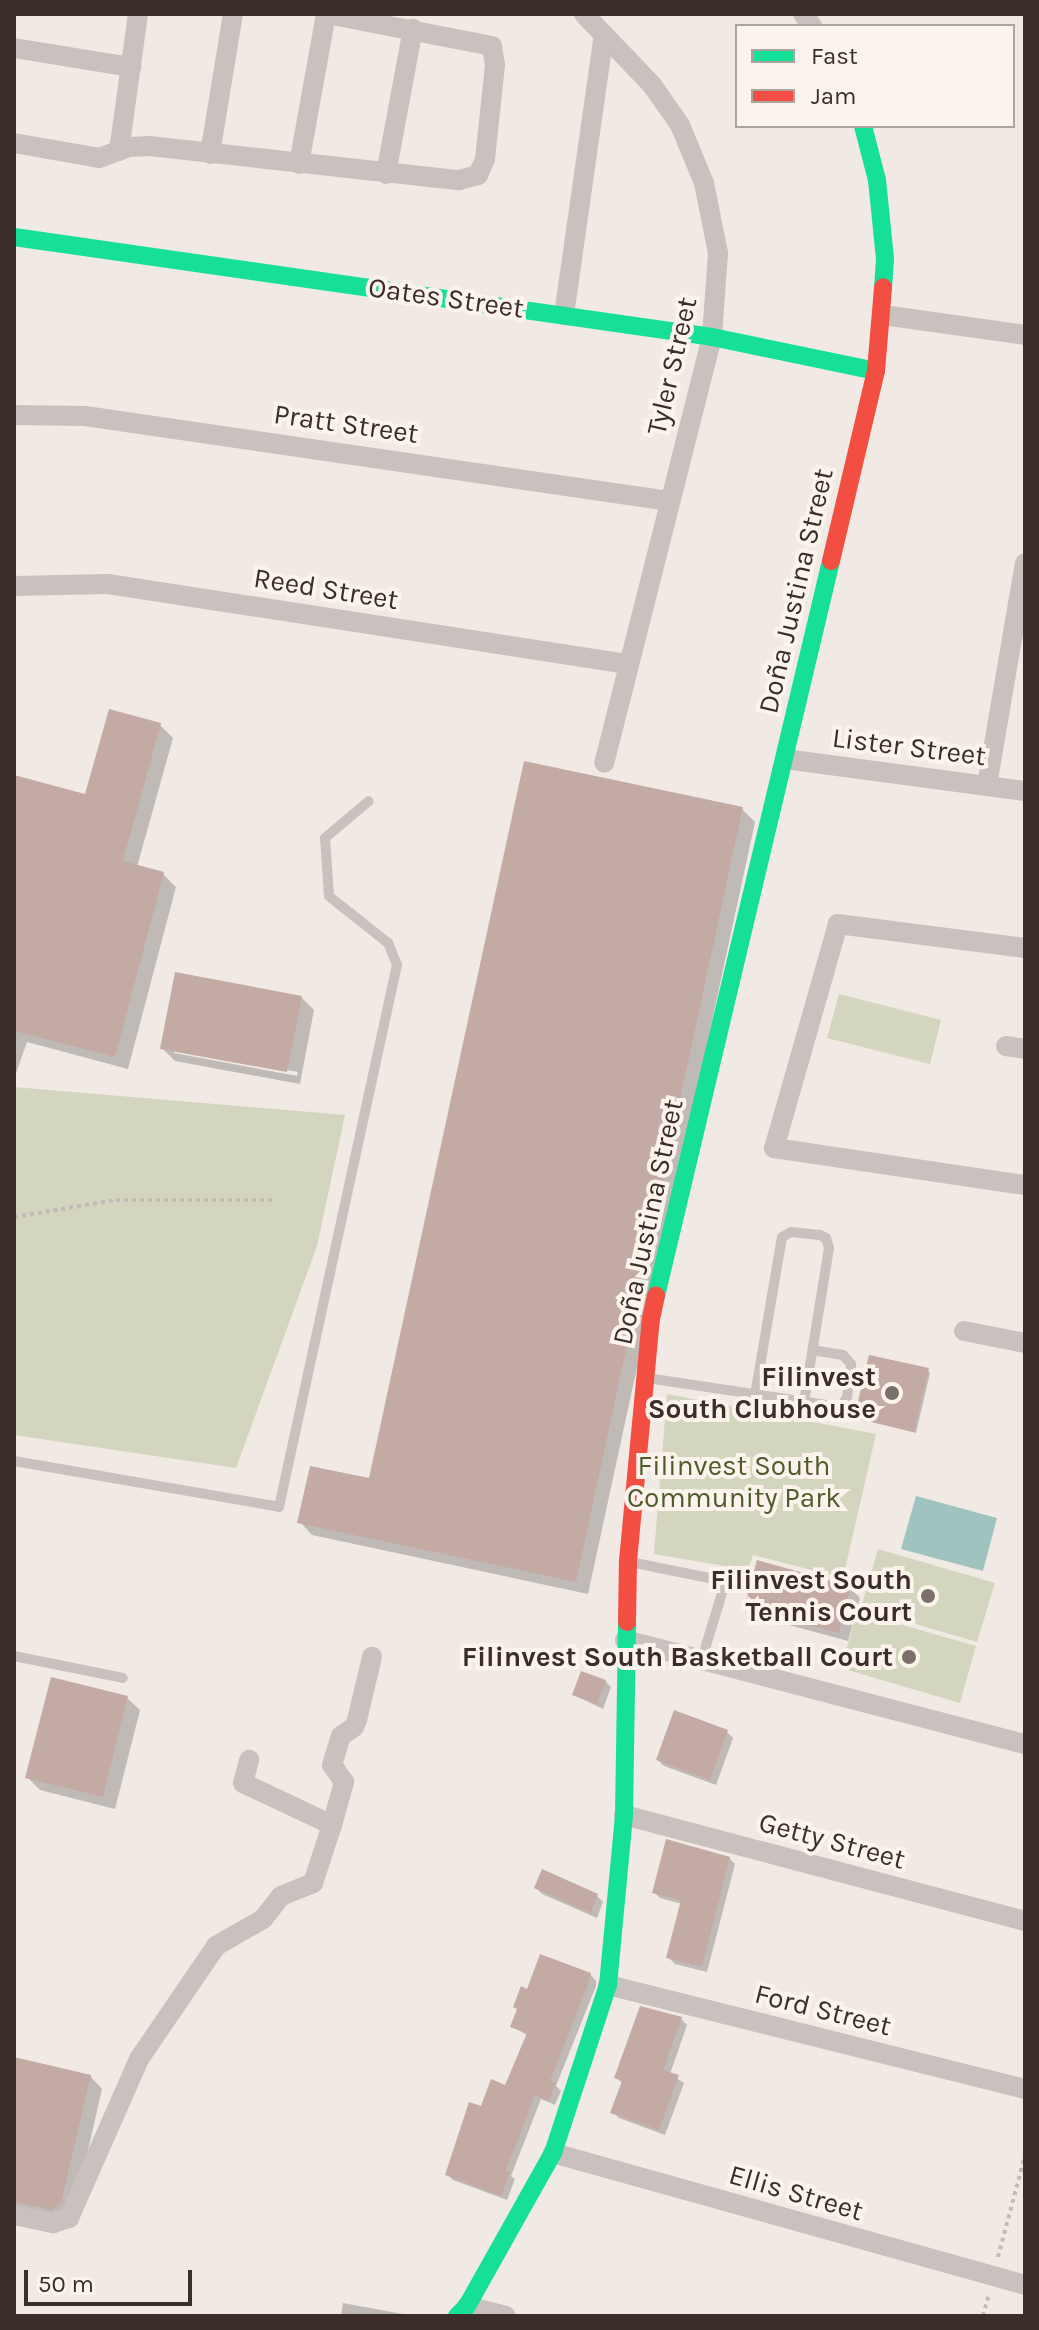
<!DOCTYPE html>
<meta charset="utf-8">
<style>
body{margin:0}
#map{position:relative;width:1039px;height:2330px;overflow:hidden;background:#f0e9e4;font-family:Karla,sans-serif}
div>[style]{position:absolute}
.green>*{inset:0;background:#d3d5be}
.water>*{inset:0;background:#9fc4c0}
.shadow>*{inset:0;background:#0003}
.building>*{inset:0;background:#c4aaa5}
.path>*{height:4px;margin-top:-2px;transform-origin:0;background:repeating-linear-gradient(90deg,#c2bab5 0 4px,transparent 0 8px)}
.lane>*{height:10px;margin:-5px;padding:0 5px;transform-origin:5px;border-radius:5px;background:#c9c1bd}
.street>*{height:20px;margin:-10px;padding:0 10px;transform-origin:10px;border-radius:10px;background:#c9c1bd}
.fast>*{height:18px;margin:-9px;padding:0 9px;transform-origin:9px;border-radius:9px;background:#16e098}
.jam>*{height:18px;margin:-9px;padding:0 9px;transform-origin:9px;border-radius:9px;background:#f24e42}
.dots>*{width:22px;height:22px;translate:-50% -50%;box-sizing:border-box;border:4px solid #fbf3ec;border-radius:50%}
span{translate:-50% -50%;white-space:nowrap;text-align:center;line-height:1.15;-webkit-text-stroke:8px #fbf3ec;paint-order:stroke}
.street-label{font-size:28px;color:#3b2d2a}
.poi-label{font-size:28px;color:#3b2d2a;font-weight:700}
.right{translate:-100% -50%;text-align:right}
.park-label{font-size:28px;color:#4f5b2c}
.frame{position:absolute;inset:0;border:16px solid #3b2d2a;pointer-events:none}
.legend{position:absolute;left:735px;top:24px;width:280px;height:104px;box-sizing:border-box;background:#fbf3ec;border:2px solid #aea49e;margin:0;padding:10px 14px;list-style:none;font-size:24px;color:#3b2d2a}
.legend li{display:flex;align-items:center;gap:16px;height:40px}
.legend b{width:40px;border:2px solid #aea49e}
.scale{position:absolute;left:24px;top:2270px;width:168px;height:36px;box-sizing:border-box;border:4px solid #3b2d2a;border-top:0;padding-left:10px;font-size:24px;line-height:28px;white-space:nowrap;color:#3b2d2a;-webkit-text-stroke:6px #fbf3ec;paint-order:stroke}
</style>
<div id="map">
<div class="green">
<div style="clip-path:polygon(839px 994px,941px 1020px,930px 1064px,827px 1038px)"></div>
<div style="clip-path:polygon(14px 1087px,345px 1115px,317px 1246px,236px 1468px,14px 1435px)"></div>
<div style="clip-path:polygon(667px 1394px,876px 1434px,843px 1578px,753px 1555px,748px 1570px,654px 1554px)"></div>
<div style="clip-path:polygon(878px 1549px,995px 1583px,977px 1642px,861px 1608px)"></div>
<div style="clip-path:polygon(857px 1612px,976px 1646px,960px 1703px,841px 1668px)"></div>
</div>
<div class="water">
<div style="clip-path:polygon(916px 1496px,997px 1518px,983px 1571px,901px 1549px)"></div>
</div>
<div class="shadow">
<div style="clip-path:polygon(160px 725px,173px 738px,137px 867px,163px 874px,176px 887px,128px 1069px,27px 1042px,14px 1079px,14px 777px,87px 797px)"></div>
<div style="clip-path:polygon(742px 809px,755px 822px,588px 1594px,312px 1535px,300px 1522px,370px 1481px)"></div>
<div style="clip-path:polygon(evenodd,301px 997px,314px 1010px,300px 1084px,175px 1061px,162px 1048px,301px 997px,174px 1049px,298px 1072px,297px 1076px,174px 1053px,174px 1049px)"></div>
<div style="clip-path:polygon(928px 1370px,930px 1373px,916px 1433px,857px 1418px)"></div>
<div style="clip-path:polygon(850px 1588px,860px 1598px,848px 1641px,756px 1616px,746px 1606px)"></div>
<div style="clip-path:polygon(605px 1681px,611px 1687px,603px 1709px,574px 1695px)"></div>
<div style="clip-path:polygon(127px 1698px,140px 1710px,115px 1809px,40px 1790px,28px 1778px)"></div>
<div style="clip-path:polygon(727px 1732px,733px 1738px,716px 1785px,664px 1766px,658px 1760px)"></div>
<div style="clip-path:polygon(729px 1858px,735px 1864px,707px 1972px,675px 1964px,669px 1958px,682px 1904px,660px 1898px,654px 1892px)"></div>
<div style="clip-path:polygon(543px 1872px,597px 1896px,603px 1902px,597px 1918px,542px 1894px,536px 1888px)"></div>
<div style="clip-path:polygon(590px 1974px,596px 1981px,596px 1986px,556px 2086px,561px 2091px,555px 2105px,541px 2099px,511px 2176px,515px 2179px,507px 2200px,453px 2180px,447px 2174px,482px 2109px,506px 2087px,528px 2036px,512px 2026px,528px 1991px)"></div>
<div style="clip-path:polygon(641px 2009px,681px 2019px,687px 2025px,670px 2074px,684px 2083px,665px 2135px,619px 2118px,613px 2112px,623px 2084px,617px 2078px)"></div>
<div style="clip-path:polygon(14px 2059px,90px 2076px,102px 2089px,73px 2216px,14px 2210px)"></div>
<div style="clip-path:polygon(343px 2303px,403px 2314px,405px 2316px,341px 2316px)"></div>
</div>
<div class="building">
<div style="clip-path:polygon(109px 709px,161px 723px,123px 861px,164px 872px,115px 1057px,14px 1031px,14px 775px,85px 794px)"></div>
<div style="clip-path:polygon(524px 761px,743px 807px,576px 1582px,297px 1523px,310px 1466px,369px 1478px)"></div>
<div style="clip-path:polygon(175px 972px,302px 996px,287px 1072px,160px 1049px)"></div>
<div style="clip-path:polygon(869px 1355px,929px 1368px,914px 1432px,854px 1418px)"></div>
<div style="clip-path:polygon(757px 1560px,851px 1586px,839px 1633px,744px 1607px)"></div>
<div style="clip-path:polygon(581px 1671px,606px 1680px,597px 1704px,572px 1695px)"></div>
<div style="clip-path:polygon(51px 1677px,128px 1696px,103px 1797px,25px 1778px)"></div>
<div style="clip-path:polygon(674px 1710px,728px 1730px,710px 1780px,656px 1760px)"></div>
<div style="clip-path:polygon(666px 1839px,730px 1857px,702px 1967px,666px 1958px,681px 1900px,652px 1893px)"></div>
<div style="clip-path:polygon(542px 1869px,598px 1894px,591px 1913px,534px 1888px)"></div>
<div style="clip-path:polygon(540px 1954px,591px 1973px,590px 1979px,550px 2081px,556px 2083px,549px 2101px,535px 2095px,506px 2170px,510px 2172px,501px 2196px,445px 2175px,469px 2102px,481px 2106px,491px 2079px,505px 2085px,527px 2033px,510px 2027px,517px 2009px,513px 2007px,521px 1986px,527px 1989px)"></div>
<div style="clip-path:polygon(640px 2006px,682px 2017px,663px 2070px,679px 2075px,659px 2130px,610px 2113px,622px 2081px,614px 2078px)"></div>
<div style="clip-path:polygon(14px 2057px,91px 2075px,61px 2203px,52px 2210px,14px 2202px)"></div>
</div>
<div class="path">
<div style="left:14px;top:1217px;width:103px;rotate:-9.5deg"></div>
<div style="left:116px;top:1200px;width:160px"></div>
<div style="left:998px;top:2257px;width:106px;rotate:-75.2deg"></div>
<div style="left:983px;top:2316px;width:20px;rotate:-75deg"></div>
</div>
<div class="lane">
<div style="left:647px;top:1378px;width:195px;rotate:8.5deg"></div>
<div style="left:840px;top:1407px;width:11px;rotate:-52deg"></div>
<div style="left:847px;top:1398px;width:34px;rotate:-83deg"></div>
<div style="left:851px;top:1364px;width:12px;rotate:-132deg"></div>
<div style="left:843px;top:1355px;width:30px;rotate:-171deg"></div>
<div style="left:755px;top:1395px;width:160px;rotate:-80.3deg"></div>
<div style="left:782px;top:1237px;width:10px;rotate:-29deg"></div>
<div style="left:791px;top:1232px;width:29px;rotate:6deg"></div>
<div style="left:820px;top:1235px;width:7px;rotate:27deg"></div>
<div style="left:826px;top:1238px;width:10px;rotate:73deg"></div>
<div style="left:829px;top:1248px;width:157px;rotate:99.2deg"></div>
<div style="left:14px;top:1461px;width:269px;rotate:9.8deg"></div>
<div style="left:279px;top:1507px;width:555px;rotate:-77.72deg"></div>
<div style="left:397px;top:965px;width:24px;rotate:-112deg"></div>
<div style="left:388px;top:943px;width:75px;rotate:-141.5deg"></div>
<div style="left:329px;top:896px;width:58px;rotate:-93.9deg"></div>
<div style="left:325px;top:838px;width:57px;rotate:-40.1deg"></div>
<div style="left:630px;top:1562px;width:91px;rotate:11.4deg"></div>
<div style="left:719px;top:1580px;width:13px;rotate:77deg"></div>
<div style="left:722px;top:1593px;width:69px;rotate:106.9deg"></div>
<div style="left:14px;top:1656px;width:111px;rotate:11.4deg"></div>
</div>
<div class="street">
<div style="left:584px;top:14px;width:98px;rotate:46.2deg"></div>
<div style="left:652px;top:85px;width:49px;rotate:55deg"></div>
<div style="left:680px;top:125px;width:63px;rotate:67.5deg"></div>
<div style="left:704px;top:183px;width:71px;rotate:78.7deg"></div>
<div style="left:718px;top:253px;width:84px;rotate:94.1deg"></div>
<div style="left:712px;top:337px;width:439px;rotate:104.2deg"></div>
<div style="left:803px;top:14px;width:15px;rotate:53deg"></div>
<div style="left:14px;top:48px;width:119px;rotate:9.2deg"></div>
<div style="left:14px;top:143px;width:86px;rotate:10deg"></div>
<div style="left:99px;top:158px;width:33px;rotate:-20deg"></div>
<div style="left:130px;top:147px;width:19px;rotate:-3deg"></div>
<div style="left:149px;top:146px;width:312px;rotate:6.3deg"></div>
<div style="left:459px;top:180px;width:20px;rotate:-15deg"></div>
<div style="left:478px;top:175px;width:17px;rotate:-66deg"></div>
<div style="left:485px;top:159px;width:95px;rotate:-83.9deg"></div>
<div style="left:495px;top:65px;width:19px;rotate:-99deg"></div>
<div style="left:492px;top:46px;width:168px;rotate:-169deg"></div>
<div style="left:119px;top:151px;width:138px;rotate:-82.1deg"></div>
<div style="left:210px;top:154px;width:142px;rotate:-80.7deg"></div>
<div style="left:299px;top:164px;width:152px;rotate:-79.8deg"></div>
<div style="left:386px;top:174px;width:148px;rotate:-79.5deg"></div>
<div style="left:564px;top:315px;width:283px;rotate:-81.9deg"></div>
<div style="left:883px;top:315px;width:143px;rotate:8deg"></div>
<div style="left:14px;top:415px;width:71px;rotate:0.8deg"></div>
<div style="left:85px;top:416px;width:590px;rotate:8.28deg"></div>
<div style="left:14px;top:586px;width:94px;rotate:-1.2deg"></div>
<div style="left:108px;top:584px;width:526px;rotate:8.75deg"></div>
<div style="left:785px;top:759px;width:242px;rotate:7.6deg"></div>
<div style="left:987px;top:785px;width:225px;rotate:-80.3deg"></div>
<div style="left:1025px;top:948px;width:189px;rotate:-172.7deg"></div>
<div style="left:838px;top:924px;width:233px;rotate:105.9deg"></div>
<div style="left:774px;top:1148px;width:254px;rotate:8.4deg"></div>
<div style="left:1006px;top:1046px;width:19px;rotate:9deg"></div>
<div style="left:964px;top:1331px;width:62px;rotate:11.1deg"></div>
<div style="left:625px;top:1640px;width:413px;rotate:14.6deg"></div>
<div style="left:624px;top:1815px;width:415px;rotate:14.8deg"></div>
<div style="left:332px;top:1825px;width:45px;rotate:-74.4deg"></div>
<div style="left:344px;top:1782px;width:21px;rotate:-125deg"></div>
<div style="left:332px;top:1765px;width:30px;rotate:-73deg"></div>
<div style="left:341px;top:1736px;width:16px;rotate:-35deg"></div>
<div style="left:354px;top:1727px;width:8px;rotate:-67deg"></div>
<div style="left:357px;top:1720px;width:65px;rotate:-76.6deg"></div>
<div style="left:608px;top:1985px;width:430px;rotate:14deg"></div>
<div style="left:553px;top:2153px;width:490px;rotate:15.6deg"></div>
<div style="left:14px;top:2215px;width:40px;rotate:12deg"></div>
<div style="left:53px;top:2223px;width:17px;rotate:-17deg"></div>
<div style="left:69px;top:2218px;width:174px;rotate:-66.2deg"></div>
<div style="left:139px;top:2059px;width:137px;rotate:-55.7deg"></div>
<div style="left:216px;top:1946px;width:54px;rotate:-29.9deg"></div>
<div style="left:263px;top:1919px;width:29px;rotate:-52deg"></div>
<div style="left:281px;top:1896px;width:35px;rotate:-22deg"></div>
<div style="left:313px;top:1883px;width:61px;rotate:-71.9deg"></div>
<div style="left:332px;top:1825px;width:98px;rotate:-154.7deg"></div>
<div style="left:243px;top:1783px;width:24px;rotate:-75deg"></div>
<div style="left:467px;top:2306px;width:40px;rotate:14.4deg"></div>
</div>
<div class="fast">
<div style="left:863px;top:126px;width:56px;rotate:75.5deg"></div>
<div style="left:877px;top:180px;width:79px;rotate:84.2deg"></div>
<div style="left:885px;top:259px;width:28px;rotate:94deg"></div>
<div style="left:14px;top:237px;width:705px;rotate:8.15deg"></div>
<div style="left:712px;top:337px;width:167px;rotate:11.7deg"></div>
<div style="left:656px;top:1296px;width:756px;rotate:-76.61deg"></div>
<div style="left:457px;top:2316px;width:14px;rotate:-45deg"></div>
<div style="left:467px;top:2306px;width:176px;rotate:-60.7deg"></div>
<div style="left:553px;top:2153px;width:177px;rotate:-71.9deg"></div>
<div style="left:608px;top:1985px;width:171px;rotate:-84.6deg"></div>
<div style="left:624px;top:1815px;width:193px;rotate:-89.1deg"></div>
</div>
<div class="jam">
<div style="left:831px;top:561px;width:195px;rotate:-76.7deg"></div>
<div style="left:876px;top:371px;width:84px;rotate:-85.2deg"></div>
<div style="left:627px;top:1622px;width:61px;rotate:-89.1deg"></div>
<div style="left:628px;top:1561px;width:243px;rotate:-84.6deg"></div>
<div style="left:651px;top:1319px;width:24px;rotate:-78deg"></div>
</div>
<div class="dots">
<div style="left:892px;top:1393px;background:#7a6f6b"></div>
<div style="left:928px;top:1596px;background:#7a6f6b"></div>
<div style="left:909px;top:1657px;background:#7a6f6b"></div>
</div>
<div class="street-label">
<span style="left:446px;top:298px;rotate:8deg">Oates Street</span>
<span style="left:672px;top:366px;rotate:-77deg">Tyler Street</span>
<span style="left:346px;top:424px;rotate:8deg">Pratt Street</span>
<span style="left:326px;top:589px;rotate:9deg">Reed Street</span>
<span style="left:796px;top:591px;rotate:-77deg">Doña Justina Street</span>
<span style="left:909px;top:747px;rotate:7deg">Lister Street</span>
<span style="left:648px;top:1222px;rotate:-78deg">Doña Justina Street</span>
<span style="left:832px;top:1841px;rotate:15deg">Getty Street</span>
<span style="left:823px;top:2010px;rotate:14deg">Ford Street</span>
<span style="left:796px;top:2193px;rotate:16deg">Ellis Street</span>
</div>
<div class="poi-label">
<span class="right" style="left:876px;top:1393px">Filinvest<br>South Clubhouse</span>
<span class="right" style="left:912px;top:1596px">Filinvest South<br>Tennis Court</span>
<span class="right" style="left:893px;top:1657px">Filinvest South Basketball Court</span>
</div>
<div class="park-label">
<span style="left:734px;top:1482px">Filinvest South<br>Community Park</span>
</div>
<div class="frame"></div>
<ul class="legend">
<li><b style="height:10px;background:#16e098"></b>Fast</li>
<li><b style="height:10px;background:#f24e42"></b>Jam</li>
</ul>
<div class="scale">50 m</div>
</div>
